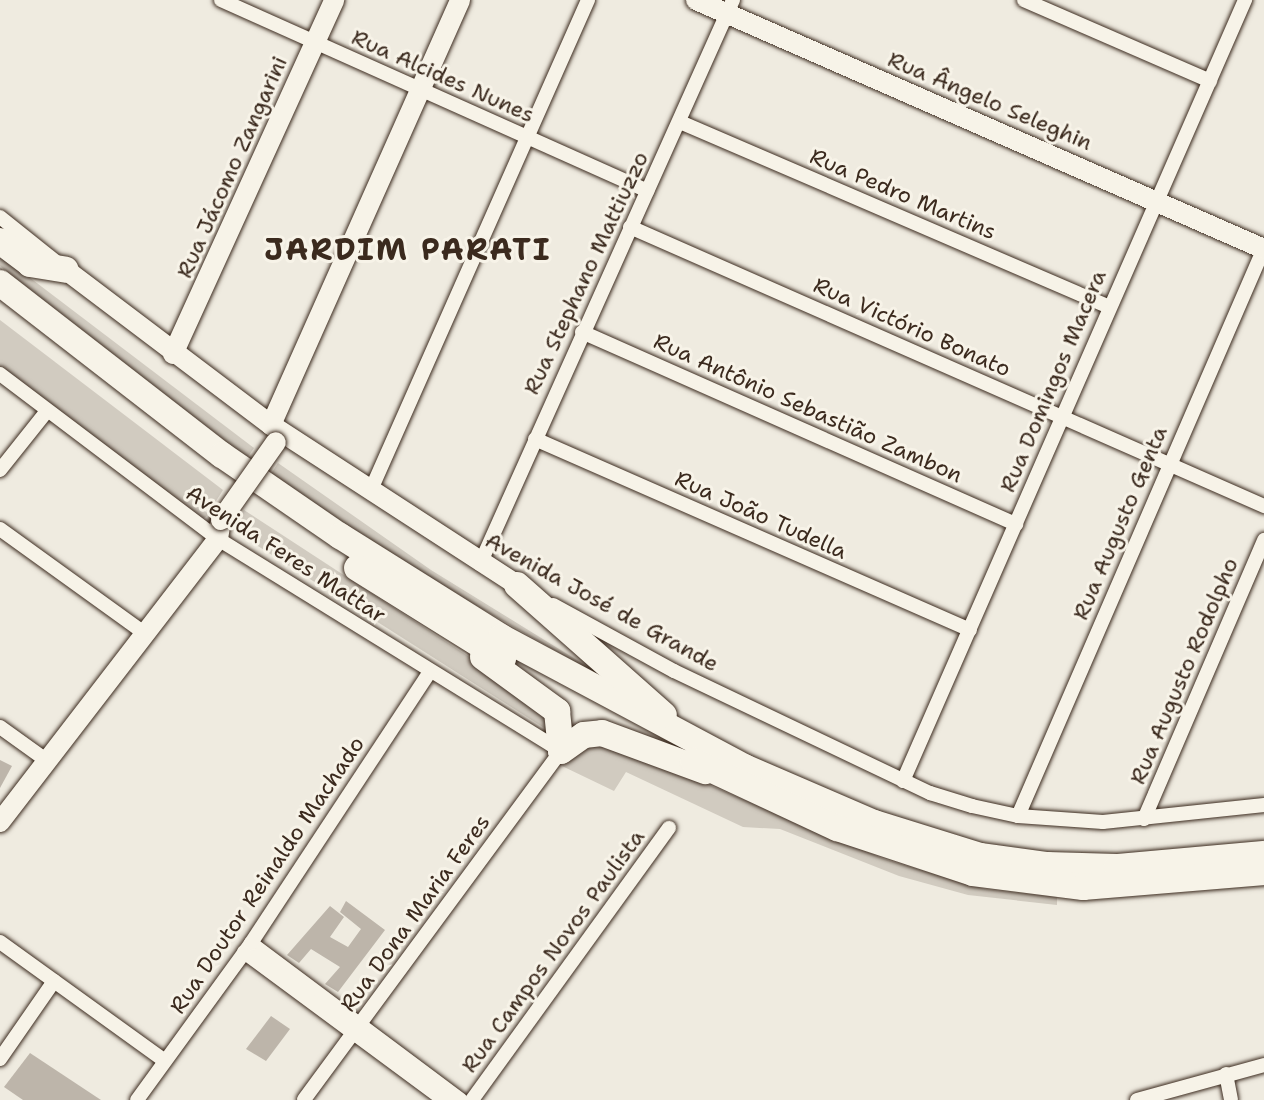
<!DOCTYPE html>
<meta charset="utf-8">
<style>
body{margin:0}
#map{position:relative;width:1264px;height:1100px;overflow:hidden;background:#efebe0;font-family:"Shantell Sans",sans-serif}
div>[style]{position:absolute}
.green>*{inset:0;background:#d1cbc0}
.building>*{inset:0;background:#bdb5aa}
.roads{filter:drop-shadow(0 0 2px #3b2a1e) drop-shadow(0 0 2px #3b2a1e)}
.street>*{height:14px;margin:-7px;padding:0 7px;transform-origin:7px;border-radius:7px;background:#f7f3e8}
.secondary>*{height:20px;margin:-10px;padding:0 10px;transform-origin:10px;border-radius:10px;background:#f7f3e8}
.highway>*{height:26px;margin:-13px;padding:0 13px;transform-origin:13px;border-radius:13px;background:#f7f3e8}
.bridges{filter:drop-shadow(0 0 2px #3b2a1e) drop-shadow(0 0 2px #3b2a1e)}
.secondary-bridge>*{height:20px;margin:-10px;padding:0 10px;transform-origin:10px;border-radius:10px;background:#f7f3e8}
span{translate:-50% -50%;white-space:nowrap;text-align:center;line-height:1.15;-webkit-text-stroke:6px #f7f3e8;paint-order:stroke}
.street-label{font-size:22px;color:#3b2a1e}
.district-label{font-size:30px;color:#3b2a1e;font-weight:700;letter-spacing:2px}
</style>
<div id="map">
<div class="green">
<div style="clip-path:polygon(0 255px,254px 448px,247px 458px,0 266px)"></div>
<div style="clip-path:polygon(0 320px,223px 490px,206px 517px,201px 519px,0 368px)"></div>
<div style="clip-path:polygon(278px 463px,431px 570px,632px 694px,422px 575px,271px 474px)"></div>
<div style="clip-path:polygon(244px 510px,546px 707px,557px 736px,231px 529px)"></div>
<div style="clip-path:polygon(610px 743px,884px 859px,985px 889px,1057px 897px,1057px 905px,968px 895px,899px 876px,780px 829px,743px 827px,626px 772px,614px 791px,562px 766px,581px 745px)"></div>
</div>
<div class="building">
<div style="clip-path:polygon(0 760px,12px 766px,0 788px)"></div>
<div style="clip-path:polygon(346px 901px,385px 930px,338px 992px,325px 984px,340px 967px,311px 949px,299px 963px,287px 955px,330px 906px,344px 917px,330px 937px,348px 947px,361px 929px,340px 912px)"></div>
<div style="clip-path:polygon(271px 1016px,290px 1029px,266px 1061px,246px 1049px)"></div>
<div style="clip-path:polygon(30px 1053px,101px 1100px,23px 1100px,4px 1087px)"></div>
</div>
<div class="roads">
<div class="street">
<div style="left:221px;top:0;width:467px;rotate:24.1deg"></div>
<div style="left:1024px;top:0;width:203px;rotate:23.5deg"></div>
<div style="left:680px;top:122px;width:467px;rotate:23.3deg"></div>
<div style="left:0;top:217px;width:77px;rotate:38.7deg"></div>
<div style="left:630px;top:227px;width:693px;rotate:23.75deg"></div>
<div style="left:582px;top:332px;width:475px;rotate:23.9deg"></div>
<div style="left:0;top:374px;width:273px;rotate:37.1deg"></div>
<div style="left:218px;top:539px;width:403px;rotate:31.7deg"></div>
<div style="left:561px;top:751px;width:433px;rotate:126.4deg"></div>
<div style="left:535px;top:439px;width:475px;rotate:23.7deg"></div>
<div style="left:0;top:470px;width:75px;rotate:-51.5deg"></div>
<div style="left:370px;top:492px;width:538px;rotate:-66.1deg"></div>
<div style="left:0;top:529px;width:178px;rotate:35.8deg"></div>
<div style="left:480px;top:564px;width:618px;rotate:-65.84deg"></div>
<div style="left:553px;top:605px;width:138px;rotate:28.6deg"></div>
<div style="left:674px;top:671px;width:284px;rotate:25.5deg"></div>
<div style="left:930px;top:793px;width:44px;rotate:17.2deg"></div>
<div style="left:972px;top:806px;width:47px;rotate:12.3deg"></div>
<div style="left:1018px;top:816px;width:85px;rotate:4deg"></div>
<div style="left:1103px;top:822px;width:162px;rotate:-6deg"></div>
<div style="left:0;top:727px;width:57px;rotate:35.7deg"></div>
<div style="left:903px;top:781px;width:853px;rotate:-66.35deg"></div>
<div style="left:1018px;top:816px;width:619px;rotate:-66.58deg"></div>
<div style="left:1144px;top:819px;width:304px;rotate:-66.7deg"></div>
<div style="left:0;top:942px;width:203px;rotate:35.8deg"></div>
<div style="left:251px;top:943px;width:262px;rotate:36.8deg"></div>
<div style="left:244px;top:952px;width:249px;rotate:36.5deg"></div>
<div style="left:0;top:1059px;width:95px;rotate:-55.3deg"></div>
<div style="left:1226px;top:1074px;width:26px;rotate:79deg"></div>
<div style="left:137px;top:1100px;width:194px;rotate:-54deg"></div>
<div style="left:251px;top:943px;width:323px;rotate:-56.6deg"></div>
<div style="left:472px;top:1100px;width:336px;rotate:-54.1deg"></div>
<div style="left:1137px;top:1100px;width:132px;rotate:-15.4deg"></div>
</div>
<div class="secondary">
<div style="left:696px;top:0;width:620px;rotate:23.67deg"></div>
<div style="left:66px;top:270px;width:257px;rotate:37.1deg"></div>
<div style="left:271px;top:425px;width:293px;rotate:33deg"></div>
<div style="left:173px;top:354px;width:389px;rotate:-65.5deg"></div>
<div style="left:271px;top:425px;width:465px;rotate:-66deg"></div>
<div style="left:0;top:822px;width:357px;rotate:-52.4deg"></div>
<div style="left:218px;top:539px;width:19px;rotate:-81deg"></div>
</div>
<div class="highway">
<div style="left:0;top:241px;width:38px;rotate:37deg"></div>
<div style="left:30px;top:264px;width:36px;rotate:9deg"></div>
<div style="left:0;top:283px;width:281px;rotate:37.8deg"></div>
<div style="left:222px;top:455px;width:143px;rotate:34.5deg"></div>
<div style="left:340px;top:536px;width:190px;rotate:32.1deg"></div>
<div style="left:501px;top:637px;width:276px;rotate:28.1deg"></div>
<div style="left:744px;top:767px;width:142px;rotate:23.3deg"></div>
<div style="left:874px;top:823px;width:111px;rotate:17.3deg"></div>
<div style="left:980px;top:856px;width:68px;rotate:7.7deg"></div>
<div style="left:1047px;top:865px;width:70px;rotate:1.6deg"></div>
<div style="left:1117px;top:867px;width:148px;rotate:-5.1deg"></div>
<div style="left:357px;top:568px;width:172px;rotate:31.9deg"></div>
<div style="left:517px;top:585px;width:196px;rotate:41.5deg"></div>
<div style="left:483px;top:657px;width:92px;rotate:36.1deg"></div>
<div style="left:557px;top:711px;width:40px;rotate:84.3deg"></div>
<div style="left:561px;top:751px;width:28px;rotate:-35deg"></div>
<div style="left:584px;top:735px;width:18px;rotate:-6deg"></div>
<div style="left:602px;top:733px;width:110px;rotate:20.3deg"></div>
<div style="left:693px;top:761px;width:159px;rotate:25deg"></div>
<div style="left:837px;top:828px;width:143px;rotate:18.3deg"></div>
<div style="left:973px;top:873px;width:111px;rotate:7.3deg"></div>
<div style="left:1083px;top:887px;width:182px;rotate:-4.7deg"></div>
</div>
</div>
<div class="bridges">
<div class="secondary-bridge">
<div style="left:221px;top:520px;width:95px;rotate:-54.8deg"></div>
</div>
</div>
<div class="street-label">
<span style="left:443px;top:76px;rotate:24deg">Rua Alcides Nunes</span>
<span style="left:990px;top:101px;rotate:23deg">Rua Ângelo Seleghin</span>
<span style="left:232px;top:167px;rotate:-66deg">Rua Jácomo Zangarini</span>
<span style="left:903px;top:194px;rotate:23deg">Rua Pedro Martins</span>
<span style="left:586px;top:273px;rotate:-65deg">Rua Stephano Mattiuzzo</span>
<span style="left:912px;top:327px;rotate:24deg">Rua Victório Bonato</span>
<span style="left:1053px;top:381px;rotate:-67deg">Rua Domingos Macera</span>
<span style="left:808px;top:408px;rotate:24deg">Rua Antônio Sebastião Zambon</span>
<span style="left:761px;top:515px;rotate:24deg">Rua João Tudella</span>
<span style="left:1120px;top:523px;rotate:-67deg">Rua Augusto Genta</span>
<span style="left:286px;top:554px;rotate:33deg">Avenida Feres Mattar</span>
<span style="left:602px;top:602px;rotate:29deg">Avenida José de Grande</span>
<span style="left:1184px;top:671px;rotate:-67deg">Rua Augusto Rodolpho</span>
<span style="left:267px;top:875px;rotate:-56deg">Rua Doutor Reinaldo Machado</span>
<span style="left:415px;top:913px;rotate:-54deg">Rua Dona Maria Feres</span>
<span style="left:553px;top:951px;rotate:-54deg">Rua Campos Novos Paulista</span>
</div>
<div class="district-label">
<span style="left:408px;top:250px">JARDIM PARATI</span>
</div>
</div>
